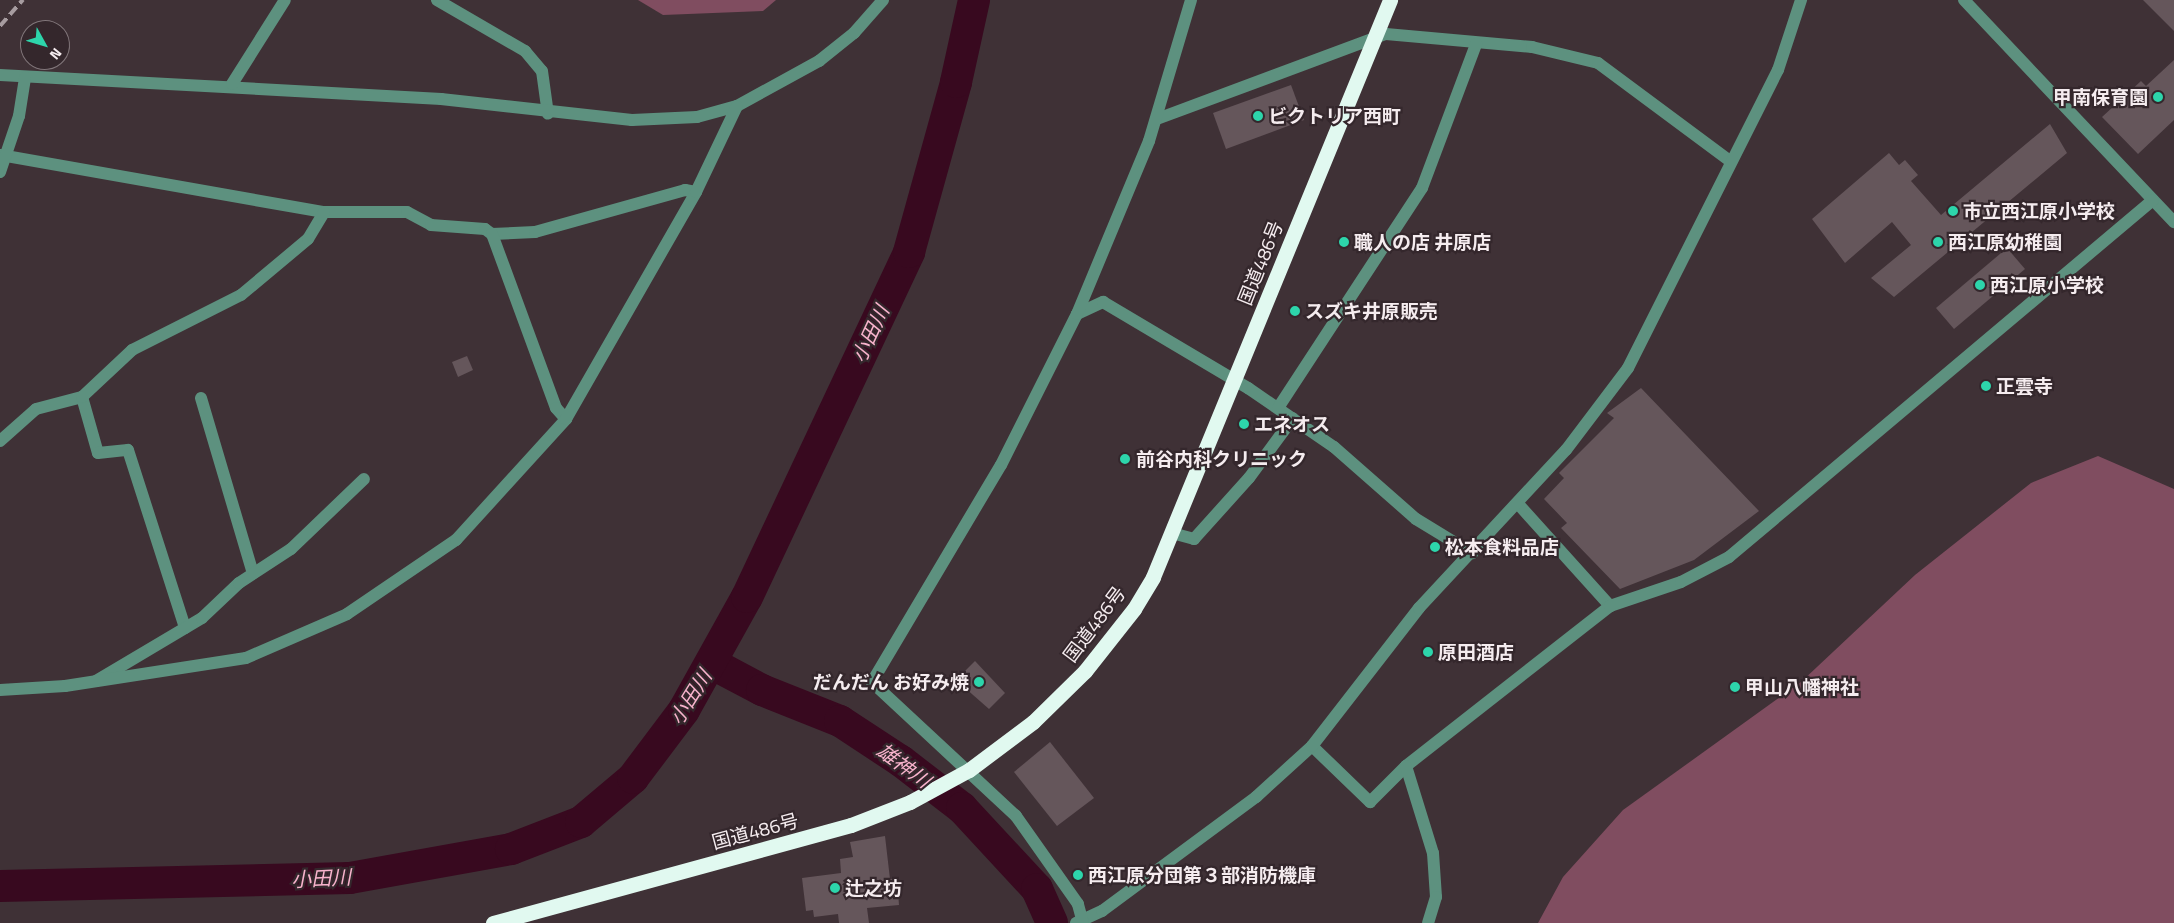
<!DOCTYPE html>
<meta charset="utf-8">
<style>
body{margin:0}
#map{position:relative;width:2174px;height:923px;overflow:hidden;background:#3f3136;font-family:"Titillium Web","Noto Sans JP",sans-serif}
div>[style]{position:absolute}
.green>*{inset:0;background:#804d60}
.river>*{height:32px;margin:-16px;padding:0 16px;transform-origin:16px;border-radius:16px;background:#38091f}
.building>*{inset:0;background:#65565b}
.minor>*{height:12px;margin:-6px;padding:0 6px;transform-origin:6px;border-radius:6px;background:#5d917f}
.highway>*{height:15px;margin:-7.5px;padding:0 7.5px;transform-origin:7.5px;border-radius:7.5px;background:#e1f9f0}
.rail>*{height:4px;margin-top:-2px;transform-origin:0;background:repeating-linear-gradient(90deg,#a79ca0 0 10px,transparent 0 15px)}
.dots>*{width:14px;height:14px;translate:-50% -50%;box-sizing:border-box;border:2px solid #34272c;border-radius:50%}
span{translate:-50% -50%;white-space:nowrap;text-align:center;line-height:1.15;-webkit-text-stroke:4.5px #34272c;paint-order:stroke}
.poi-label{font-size:19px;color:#f5ecef;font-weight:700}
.right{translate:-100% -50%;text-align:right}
.left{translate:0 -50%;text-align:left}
.street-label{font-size:19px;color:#f5ecef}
.water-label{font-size:20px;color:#f8b3cc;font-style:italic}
.north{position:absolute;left:20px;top:20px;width:50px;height:50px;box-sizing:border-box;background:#34272c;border:1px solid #81767a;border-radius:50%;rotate:129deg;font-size:14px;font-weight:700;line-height:20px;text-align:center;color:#f5ecef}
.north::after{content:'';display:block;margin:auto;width:18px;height:22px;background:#2dd5ab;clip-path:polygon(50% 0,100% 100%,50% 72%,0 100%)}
</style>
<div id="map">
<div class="green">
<div style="clip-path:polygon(638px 0,776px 0,763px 11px,663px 15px)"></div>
<div style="clip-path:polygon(2098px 456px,2174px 489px,2174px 923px,1538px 923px,1563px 877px,1623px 810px,1801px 682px,1915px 575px,2031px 483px)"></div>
</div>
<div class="river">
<div style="left:711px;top:663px;width:58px;rotate:27.9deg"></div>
<div style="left:762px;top:690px;width:84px;rotate:21.7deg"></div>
<div style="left:840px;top:721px;width:73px;rotate:33.3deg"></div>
<div style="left:901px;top:761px;width:77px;rotate:37.6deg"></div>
<div style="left:962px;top:808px;width:110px;rotate:47.2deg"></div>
<div style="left:1037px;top:889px;width:37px;rotate:66deg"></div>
<div style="left:0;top:886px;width:350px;rotate:-1.3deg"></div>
<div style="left:350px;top:878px;width:164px;rotate:-10.2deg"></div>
<div style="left:511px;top:849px;width:75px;rotate:-21.1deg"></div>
<div style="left:581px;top:822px;width:68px;rotate:-40.2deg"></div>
<div style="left:633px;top:778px;width:85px;rotate:-53.1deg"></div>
<div style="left:684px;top:710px;width:129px;rotate:-60.9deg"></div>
<div style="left:747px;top:597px;width:381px;rotate:-64.8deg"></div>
<div style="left:909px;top:252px;width:176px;rotate:-74.5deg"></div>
<div style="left:956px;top:82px;width:84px;rotate:-77.6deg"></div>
</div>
<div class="building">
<div style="clip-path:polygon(2143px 0,2174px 0,2174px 31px)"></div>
<div style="clip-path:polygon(2174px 60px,2174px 120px,2138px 154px,2102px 117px,2141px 81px,2146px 86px)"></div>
<div style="clip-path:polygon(1291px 85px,1304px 120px,1226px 149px,1213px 113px)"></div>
<div style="clip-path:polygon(2050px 124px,2067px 153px,1894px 297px,1871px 278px,1911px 245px,1892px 222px,1845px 263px,1812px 219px,1889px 153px,1899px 165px,1905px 160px,1918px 175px,1911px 181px,1941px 215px)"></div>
<div style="clip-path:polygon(2007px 248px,2025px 269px,1954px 329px,1936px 308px)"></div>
<div style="clip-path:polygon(467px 356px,473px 370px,458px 377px,452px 362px)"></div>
<div style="clip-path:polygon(1641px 388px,1759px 511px,1694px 560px,1620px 589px,1561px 528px,1567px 523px,1544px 499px,1564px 478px,1559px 473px,1614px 418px,1607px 413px)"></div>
<div style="clip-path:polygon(975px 661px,1005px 693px,989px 709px,956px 680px)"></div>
<div style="clip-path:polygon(1050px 742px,1094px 798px,1057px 826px,1014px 772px)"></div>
<div style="clip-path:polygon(885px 836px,890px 879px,897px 879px,899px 905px,867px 908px,869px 923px,839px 923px,838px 914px,814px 917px,813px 910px,806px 911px,802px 878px,841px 873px,840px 859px,853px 857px,850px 842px)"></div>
</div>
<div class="minor">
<div style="left:437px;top:0;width:102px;rotate:30.1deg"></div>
<div style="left:525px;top:51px;width:26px;rotate:50deg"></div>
<div style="left:542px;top:71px;width:43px;rotate:82.1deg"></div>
<div style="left:1964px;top:0;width:306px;rotate:46.6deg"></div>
<div style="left:0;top:75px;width:442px;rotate:3.1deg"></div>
<div style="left:441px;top:99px;width:192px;rotate:6.3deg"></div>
<div style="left:632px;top:120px;width:65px;rotate:-2.6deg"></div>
<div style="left:697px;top:117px;width:41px;rotate:-15.4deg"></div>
<div style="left:737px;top:106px;width:94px;rotate:-28.8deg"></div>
<div style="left:819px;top:61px;width:45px;rotate:-38.7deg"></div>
<div style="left:854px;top:33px;width:44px;rotate:-48.7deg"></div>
<div style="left:232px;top:84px;width:99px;rotate:-57.8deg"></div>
<div style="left:1157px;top:119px;width:244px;rotate:-20.4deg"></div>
<div style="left:1386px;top:34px;width:147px;rotate:5.1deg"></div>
<div style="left:1532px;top:47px;width:68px;rotate:13.6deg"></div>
<div style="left:1598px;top:63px;width:164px;rotate:36.6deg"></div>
<div style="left:0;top:155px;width:329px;rotate:10deg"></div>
<div style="left:324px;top:212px;width:83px"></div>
<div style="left:407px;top:212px;width:27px;rotate:28deg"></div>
<div style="left:431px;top:225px;width:54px;rotate:4.2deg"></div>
<div style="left:485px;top:229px;width:9px;rotate:36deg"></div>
<div style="left:492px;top:234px;width:43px;rotate:-2.7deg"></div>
<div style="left:535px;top:232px;width:156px;rotate:-15.6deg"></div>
<div style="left:685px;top:190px;width:11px;rotate:10deg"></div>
<div style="left:0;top:172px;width:59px;rotate:-71.3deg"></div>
<div style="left:19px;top:116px;width:39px;rotate:-81deg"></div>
<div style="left:492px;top:234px;width:185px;rotate:69.8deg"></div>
<div style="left:556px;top:408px;width:15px;rotate:48deg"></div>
<div style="left:1077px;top:314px;width:29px;rotate:-25deg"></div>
<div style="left:1103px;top:302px;width:169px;rotate:30.7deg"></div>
<div style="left:1248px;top:388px;width:104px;rotate:34.5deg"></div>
<div style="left:1334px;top:447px;width:109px;rotate:41.3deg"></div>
<div style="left:1416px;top:519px;width:66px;rotate:31.3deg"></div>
<div style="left:82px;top:397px;width:58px;rotate:74.1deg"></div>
<div style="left:98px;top:453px;width:30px;rotate:-6deg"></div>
<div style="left:128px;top:450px;width:187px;rotate:72.2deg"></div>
<div style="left:201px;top:398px;width:183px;rotate:73.5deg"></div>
<div style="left:1278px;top:408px;width:263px;rotate:-56.8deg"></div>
<div style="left:1422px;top:188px;width:154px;rotate:-69.4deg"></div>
<div style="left:0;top:441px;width:48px;rotate:-41.6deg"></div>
<div style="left:36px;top:409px;width:48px;rotate:-14.6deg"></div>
<div style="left:82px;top:397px;width:69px;rotate:-43.2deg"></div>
<div style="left:132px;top:350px;width:122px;rotate:-26.8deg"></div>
<div style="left:241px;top:295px;width:87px;rotate:-39.9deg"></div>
<div style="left:308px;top:239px;width:31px;rotate:-59deg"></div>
<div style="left:1520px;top:506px;width:135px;rotate:48deg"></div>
<div style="left:1172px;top:533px;width:23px;rotate:15deg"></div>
<div style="left:1194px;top:539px;width:82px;rotate:-48deg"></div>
<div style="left:1249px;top:478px;width:74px;rotate:-53.7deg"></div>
<div style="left:96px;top:681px;width:123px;rotate:-30.7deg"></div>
<div style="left:202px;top:618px;width:51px;rotate:-43.4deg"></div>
<div style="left:239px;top:583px;width:62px;rotate:-33.2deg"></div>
<div style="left:291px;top:549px;width:101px;rotate:-43.8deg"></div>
<div style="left:0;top:690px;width:65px;rotate:-3.5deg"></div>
<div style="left:65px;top:686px;width:183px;rotate:-8.8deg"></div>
<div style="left:246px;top:658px;width:110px;rotate:-23.5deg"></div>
<div style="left:347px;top:614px;width:132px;rotate:-34.2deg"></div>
<div style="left:456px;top:540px;width:164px;rotate:-47.7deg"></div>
<div style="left:566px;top:419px;width:262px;rotate:-60.2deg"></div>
<div style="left:696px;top:192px;width:95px;rotate:-64.5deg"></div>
<div style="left:1312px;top:746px;width:81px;rotate:44deg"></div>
<div style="left:1370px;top:802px;width:51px;rotate:-45deg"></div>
<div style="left:1406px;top:766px;width:259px;rotate:-38.1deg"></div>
<div style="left:1610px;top:606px;width:75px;rotate:-18.7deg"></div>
<div style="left:1681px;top:582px;width:54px;rotate:-27.5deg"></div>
<div style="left:1729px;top:557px;width:554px;rotate:-40.1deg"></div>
<div style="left:1406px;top:766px;width:91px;rotate:72.8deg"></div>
<div style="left:1433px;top:853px;width:44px;rotate:86.1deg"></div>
<div style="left:1436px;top:897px;width:27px;rotate:107deg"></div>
<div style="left:1076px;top:923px;width:29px;rotate:-25deg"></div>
<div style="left:1102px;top:911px;width:192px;rotate:-36.5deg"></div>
<div style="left:1256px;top:797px;width:76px;rotate:-42.3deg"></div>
<div style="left:1312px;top:746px;width:175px;rotate:-52.2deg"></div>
<div style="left:1419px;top:608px;width:216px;rotate:-47.1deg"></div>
<div style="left:1566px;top:450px;width:103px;rotate:-52.9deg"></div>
<div style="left:1628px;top:368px;width:334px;rotate:-63.3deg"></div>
<div style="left:1778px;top:70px;width:74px;rotate:-71.8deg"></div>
<div style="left:1083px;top:923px;width:20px;rotate:-105deg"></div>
<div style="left:1078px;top:904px;width:108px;rotate:-125.2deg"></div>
<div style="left:1016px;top:816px;width:197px;rotate:-137.1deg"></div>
<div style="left:872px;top:682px;width:252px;rotate:-59.3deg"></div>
<div style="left:1001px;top:465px;width:169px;rotate:-63.3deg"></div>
<div style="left:1077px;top:314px;width:187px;rotate:-67.4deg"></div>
<div style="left:1149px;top:141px;width:147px;rotate:-73.4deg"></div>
</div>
<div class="highway">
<div style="left:493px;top:923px;width:371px;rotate:-15.3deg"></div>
<div style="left:851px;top:825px;width:63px;rotate:-21.3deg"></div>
<div style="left:910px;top:802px;width:67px;rotate:-28.5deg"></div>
<div style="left:969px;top:770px;width:80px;rotate:-36.9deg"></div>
<div style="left:1033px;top:722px;width:73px;rotate:-44.4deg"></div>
<div style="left:1085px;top:671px;width:79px;rotate:-51.7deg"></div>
<div style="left:1134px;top:609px;width:37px;rotate:-59deg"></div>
<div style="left:1153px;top:577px;width:624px;rotate:-67.67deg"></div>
</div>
<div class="rail">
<div style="left:0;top:26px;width:35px;rotate:-49deg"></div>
</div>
<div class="dots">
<div style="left:2158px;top:97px;background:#2dd5ab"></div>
<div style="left:1258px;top:116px;background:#2dd5ab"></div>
<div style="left:1953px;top:211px;background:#2dd5ab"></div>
<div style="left:1344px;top:242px;background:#2dd5ab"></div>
<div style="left:1938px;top:242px;background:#2dd5ab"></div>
<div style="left:1980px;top:285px;background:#2dd5ab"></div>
<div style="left:1295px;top:311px;background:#2dd5ab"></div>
<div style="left:1986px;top:386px;background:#2dd5ab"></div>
<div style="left:1244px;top:424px;background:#2dd5ab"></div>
<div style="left:1125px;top:459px;background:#2dd5ab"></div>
<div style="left:1435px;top:547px;background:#2dd5ab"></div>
<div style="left:1428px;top:652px;background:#2dd5ab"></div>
<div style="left:979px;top:682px;background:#2dd5ab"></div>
<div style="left:1735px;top:687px;background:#2dd5ab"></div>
<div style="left:1078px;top:875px;background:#2dd5ab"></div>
<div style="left:835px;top:888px;background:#2dd5ab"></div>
</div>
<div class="poi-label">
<span class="right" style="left:2148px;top:97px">甲南保育園</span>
<span class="left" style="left:1268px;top:116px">ビクトリア西町</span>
<span class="left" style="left:1963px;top:211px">市立西江原小学校</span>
<span class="left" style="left:1354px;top:242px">職人の店 井原店</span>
<span class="left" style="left:1948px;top:242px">西江原幼稚園</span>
<span class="left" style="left:1990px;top:285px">西江原小学校</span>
<span class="left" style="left:1305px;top:311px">スズキ井原販売</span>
<span class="left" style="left:1996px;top:386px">正雲寺</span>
<span class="left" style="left:1254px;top:424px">エネオス</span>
<span class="left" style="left:1136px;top:459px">前谷内科クリニック</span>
<span class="left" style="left:1445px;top:547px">松本食料品店</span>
<span class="left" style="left:1438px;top:652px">原田酒店</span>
<span class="right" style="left:969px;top:682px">だんだん お好み焼</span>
<span class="left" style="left:1745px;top:687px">甲山八幡神社</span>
<span class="left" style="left:1088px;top:875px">西江原分団第３部消防機庫</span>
<span class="left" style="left:845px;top:888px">辻之坊</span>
</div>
<div class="street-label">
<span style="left:1260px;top:263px;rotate:-68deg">国道486号</span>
<span style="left:1094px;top:624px;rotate:-53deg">国道486号</span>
<span style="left:755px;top:831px;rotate:-15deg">国道486号</span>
</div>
<div class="water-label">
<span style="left:870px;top:334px;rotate:-65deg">小田川</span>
<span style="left:690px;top:697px;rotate:-58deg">小田川</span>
<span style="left:904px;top:765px;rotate:36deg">雄神川</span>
<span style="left:321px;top:878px;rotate:-3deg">小田川</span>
</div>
<div class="north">N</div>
</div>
